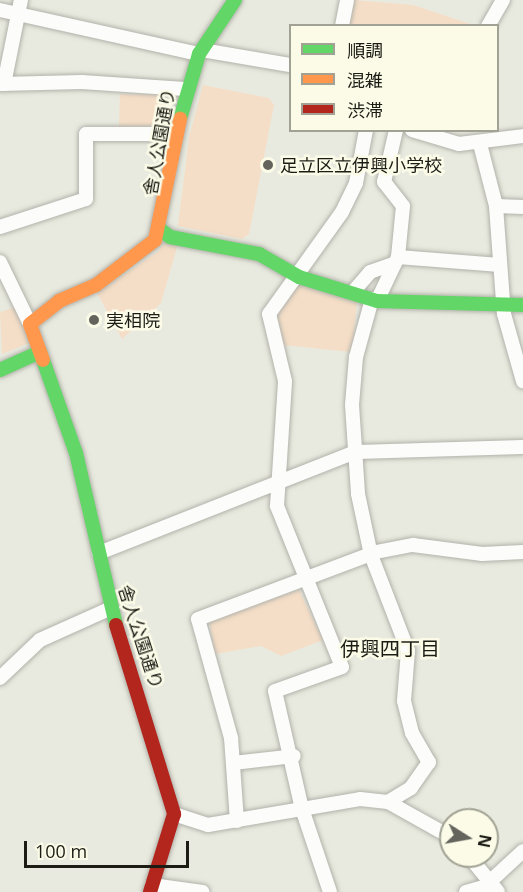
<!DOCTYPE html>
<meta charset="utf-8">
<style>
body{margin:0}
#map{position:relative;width:523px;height:892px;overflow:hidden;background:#e9eadf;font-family:"Open Sans","Noto Sans JP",sans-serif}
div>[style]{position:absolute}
.green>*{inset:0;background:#f5dec7}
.roads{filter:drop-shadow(0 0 2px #b2b2ab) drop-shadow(0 0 2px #b2b2ab)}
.street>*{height:14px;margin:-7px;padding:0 7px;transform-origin:7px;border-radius:7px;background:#fcfcfa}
.fast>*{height:14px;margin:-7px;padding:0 7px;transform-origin:7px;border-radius:7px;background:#63d668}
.slow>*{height:14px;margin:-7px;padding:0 7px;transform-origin:7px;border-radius:7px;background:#ff974d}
.jam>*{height:14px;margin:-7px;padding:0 7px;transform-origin:7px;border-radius:7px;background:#b3261e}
.dots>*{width:16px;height:16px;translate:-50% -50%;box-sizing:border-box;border:3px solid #fbfbe8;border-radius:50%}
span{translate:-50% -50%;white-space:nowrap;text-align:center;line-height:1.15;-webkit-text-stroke:5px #fbfbe8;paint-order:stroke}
.street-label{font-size:18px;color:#1c1c15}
.poi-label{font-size:18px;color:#1c1c15}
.left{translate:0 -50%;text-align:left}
.neighbourhood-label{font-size:20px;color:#1c1c15}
.legend{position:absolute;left:289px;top:24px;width:210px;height:108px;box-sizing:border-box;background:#fbfbe8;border:2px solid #a2a294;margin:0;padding:8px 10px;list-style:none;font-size:18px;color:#1c1c15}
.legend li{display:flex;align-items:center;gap:12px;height:30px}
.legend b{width:30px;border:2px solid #a2a294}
.north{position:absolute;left:439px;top:808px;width:60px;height:60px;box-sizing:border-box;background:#fbfbe8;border:2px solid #a2a294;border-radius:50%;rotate:101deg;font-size:16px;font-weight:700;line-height:24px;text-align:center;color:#1c1c15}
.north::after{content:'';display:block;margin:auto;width:21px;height:27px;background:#64645c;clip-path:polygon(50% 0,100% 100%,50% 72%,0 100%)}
.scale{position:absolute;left:24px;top:841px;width:165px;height:27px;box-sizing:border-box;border:3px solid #1c1c15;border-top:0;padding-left:8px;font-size:18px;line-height:21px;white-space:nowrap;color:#1c1c15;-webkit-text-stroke:4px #fbfbe8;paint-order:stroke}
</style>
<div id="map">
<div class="green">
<div style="clip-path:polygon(353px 0,413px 5px,473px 25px,348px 26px)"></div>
<div style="clip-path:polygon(203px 85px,269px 98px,274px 105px,249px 234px,242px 239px,178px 226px,189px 138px)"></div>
<div style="clip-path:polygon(120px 94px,160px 95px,166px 100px,164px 125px,119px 127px)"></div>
<div style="clip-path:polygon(164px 241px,178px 244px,161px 303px,122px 339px,97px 293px,159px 251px)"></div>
<div style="clip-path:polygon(298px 284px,357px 301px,352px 352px,282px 345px,277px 311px)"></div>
<div style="clip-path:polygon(16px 307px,29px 343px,2px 354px,0 312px)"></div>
<div style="clip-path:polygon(299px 590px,323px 640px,281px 656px,261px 646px,215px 654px,209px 620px)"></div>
</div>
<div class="roads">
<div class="street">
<div style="left:0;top:10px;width:204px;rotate:12.5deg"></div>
<div style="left:342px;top:26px;width:26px;rotate:-79deg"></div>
<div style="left:488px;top:26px;width:30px;rotate:-60deg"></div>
<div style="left:202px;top:50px;width:89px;rotate:9.7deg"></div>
<div style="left:0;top:84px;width:82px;rotate:-1.4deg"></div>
<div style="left:82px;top:82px;width:103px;rotate:3.9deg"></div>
<div style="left:4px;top:84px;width:86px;rotate:-78.6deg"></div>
<div style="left:412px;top:130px;width:49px;rotate:16.6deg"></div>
<div style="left:459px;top:144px;width:64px;rotate:-7.1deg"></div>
<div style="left:480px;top:144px;width:64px;rotate:75.5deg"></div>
<div style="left:496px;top:206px;width:108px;rotate:85.8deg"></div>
<div style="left:504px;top:314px;width:70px;rotate:74.2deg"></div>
<div style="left:496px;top:206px;width:27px;rotate:2deg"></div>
<div style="left:0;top:227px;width:90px;rotate:-18deg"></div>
<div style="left:86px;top:199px;width:65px;rotate:-90deg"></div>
<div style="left:86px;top:134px;width:89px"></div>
<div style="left:398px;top:257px;width:102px;rotate:4.5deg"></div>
<div style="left:0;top:262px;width:69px;rotate:64.2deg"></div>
<div style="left:352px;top:293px;width:28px;rotate:-49deg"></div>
<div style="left:370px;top:272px;width:24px;rotate:-19deg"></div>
<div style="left:372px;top:299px;width:60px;rotate:105.4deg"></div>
<div style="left:356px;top:357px;width:48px;rotate:94.8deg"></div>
<div style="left:352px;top:405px;width:89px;rotate:86.1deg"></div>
<div style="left:358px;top:494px;width:62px;rotate:78deg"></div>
<div style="left:371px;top:555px;width:103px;rotate:68.9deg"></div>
<div style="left:408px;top:651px;width:50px;rotate:94.6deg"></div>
<div style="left:404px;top:701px;width:33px;rotate:76deg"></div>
<div style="left:412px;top:733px;width:34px;rotate:60deg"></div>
<div style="left:429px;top:762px;width:32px;rotate:125deg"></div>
<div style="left:411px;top:788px;width:27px;rotate:149deg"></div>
<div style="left:377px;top:301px;width:49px;rotate:-64.5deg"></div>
<div style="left:398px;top:257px;width:51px;rotate:-84.4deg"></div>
<div style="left:403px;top:206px;width:31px;rotate:-128deg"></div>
<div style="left:384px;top:182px;width:53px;rotate:-77deg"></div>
<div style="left:99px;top:553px;width:276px;rotate:-21.5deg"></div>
<div style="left:356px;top:452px;width:167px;rotate:-1.7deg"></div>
<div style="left:0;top:678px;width:55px;rotate:-43.5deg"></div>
<div style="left:40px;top:640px;width:76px;rotate:-24.2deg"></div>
<div style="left:233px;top:763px;width:61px;rotate:-6.5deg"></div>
<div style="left:174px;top:814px;width:36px;rotate:18deg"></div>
<div style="left:208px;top:825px;width:154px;rotate:-9.7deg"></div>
<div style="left:360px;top:799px;width:28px;rotate:6deg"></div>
<div style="left:388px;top:802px;width:72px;rotate:29.1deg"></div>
<div style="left:237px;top:821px;width:83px;rotate:-94.1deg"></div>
<div style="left:231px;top:738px;width:123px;rotate:-105.5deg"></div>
<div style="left:198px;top:619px;width:190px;rotate:-20.6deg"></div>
<div style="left:376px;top:552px;width:38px;rotate:-11deg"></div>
<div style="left:413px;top:545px;width:70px;rotate:7.4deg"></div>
<div style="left:482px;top:554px;width:41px;rotate:-2.8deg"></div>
<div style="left:469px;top:856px;width:46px;rotate:51.1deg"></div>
<div style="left:152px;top:885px;width:51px;rotate:7.8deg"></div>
<div style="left:330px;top:892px;width:88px;rotate:-108.6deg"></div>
<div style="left:302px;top:809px;width:121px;rotate:-102.9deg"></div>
<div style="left:275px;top:691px;width:71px;rotate:-19.7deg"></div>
<div style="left:342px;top:667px;width:174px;rotate:-112deg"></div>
<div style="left:277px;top:506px;width:125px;rotate:-86.3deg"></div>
<div style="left:285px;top:381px;width:69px;rotate:-103.4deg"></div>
<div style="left:269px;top:314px;width:125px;rotate:-54.4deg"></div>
<div style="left:342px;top:212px;width:32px;rotate:-64deg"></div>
<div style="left:356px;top:183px;width:54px;rotate:-79.3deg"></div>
<div style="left:466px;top:892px;width:19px;rotate:-16deg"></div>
<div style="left:484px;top:887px;width:53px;rotate:-42.7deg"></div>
</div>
<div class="fast">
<div style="left:180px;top:119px;width:68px;rotate:-73.7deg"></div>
<div style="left:199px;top:54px;width:65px;rotate:-56.3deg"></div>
<div style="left:161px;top:230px;width:11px;rotate:38deg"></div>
<div style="left:170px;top:237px;width:91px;rotate:10.8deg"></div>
<div style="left:259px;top:254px;width:46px;rotate:29.9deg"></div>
<div style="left:299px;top:277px;width:82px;rotate:17.1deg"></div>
<div style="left:377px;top:301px;width:146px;rotate:1.6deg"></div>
<div style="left:43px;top:360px;width:99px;rotate:70.5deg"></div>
<div style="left:76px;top:453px;width:177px;rotate:76.9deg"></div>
<div style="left:0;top:370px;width:44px;rotate:-24.2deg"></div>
</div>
<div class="slow">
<div style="left:43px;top:360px;width:38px;rotate:-110deg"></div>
<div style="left:30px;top:324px;width:37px;rotate:-38deg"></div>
<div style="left:59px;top:301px;width:40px;rotate:-23.4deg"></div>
<div style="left:96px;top:285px;width:74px;rotate:-37.3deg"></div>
<div style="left:155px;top:240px;width:124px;rotate:-78.3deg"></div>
</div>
<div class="jam">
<div style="left:116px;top:625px;width:198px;rotate:72.9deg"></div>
<div style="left:174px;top:814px;width:82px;rotate:107.1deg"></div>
</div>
</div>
<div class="dots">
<div style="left:268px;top:165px;background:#64645c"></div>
<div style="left:94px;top:320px;background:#64645c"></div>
</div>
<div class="street-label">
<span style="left:159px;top:142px;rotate:-80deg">舎人公園通り</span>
<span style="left:141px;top:637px;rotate:72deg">舎人公園通り</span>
</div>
<div class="poi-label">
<span class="left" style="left:280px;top:165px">足立区立伊興小学校</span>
<span class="left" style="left:106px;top:320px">実相院</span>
</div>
<div class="neighbourhood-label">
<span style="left:390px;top:648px">伊興四丁目</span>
</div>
<ul class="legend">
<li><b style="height:8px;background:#63d668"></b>順調</li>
<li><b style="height:8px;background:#ff974d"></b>混雑</li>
<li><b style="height:8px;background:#b3261e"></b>渋滞</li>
</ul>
<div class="north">N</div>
<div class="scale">100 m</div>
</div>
